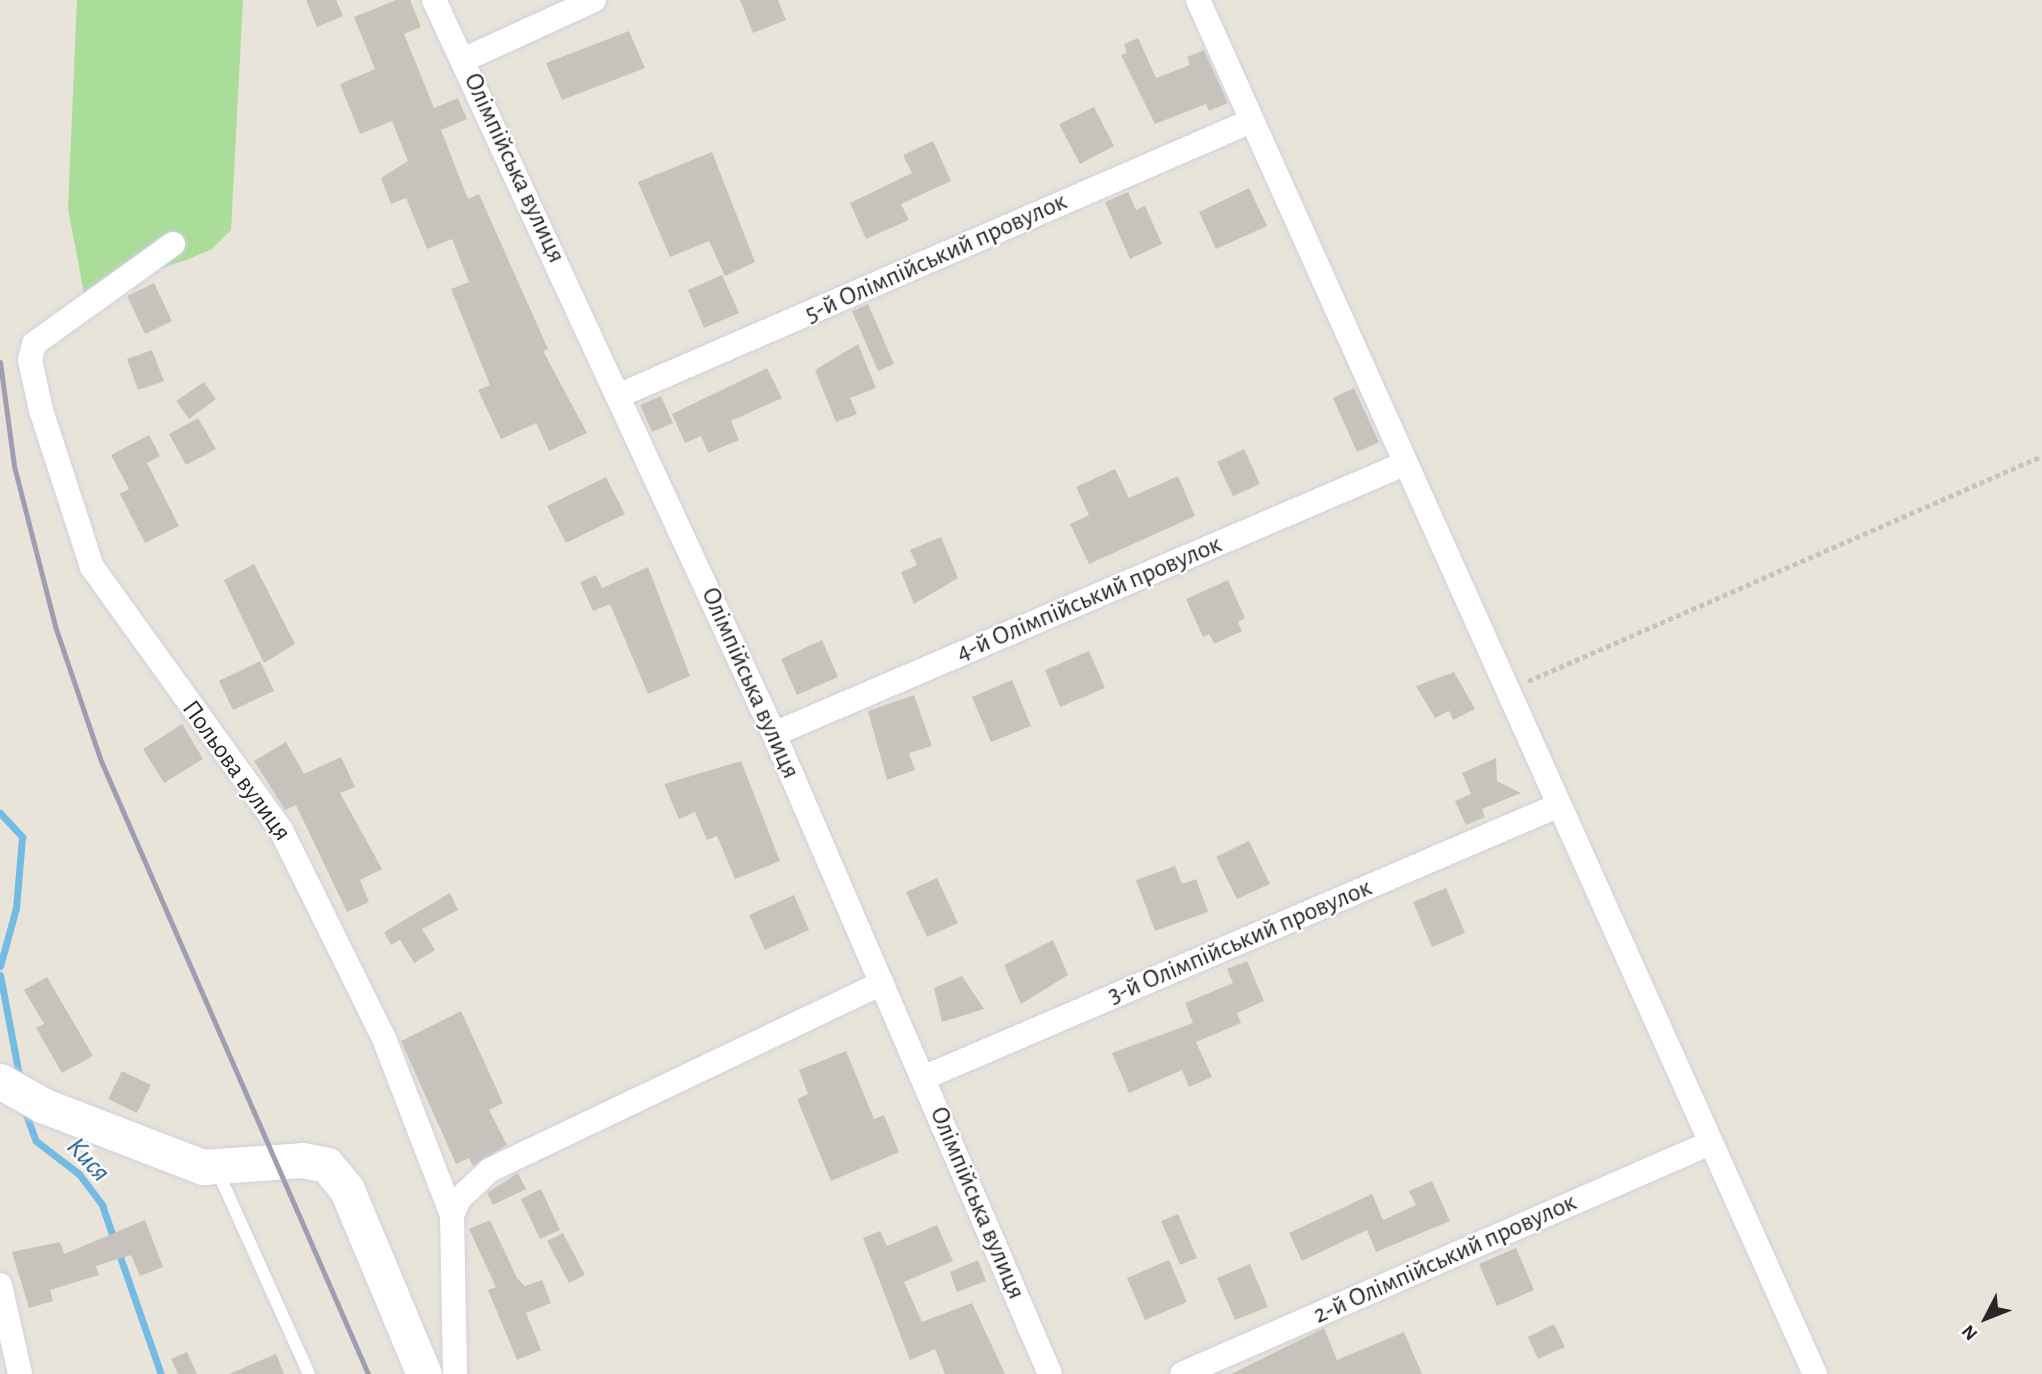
<!DOCTYPE html>
<meta charset="utf-8">
<style>
body{margin:0}
#map{position:relative;width:2042px;height:1374px;overflow:hidden;background:#e9e4da;font-family:"Alegreya Sans",sans-serif}
div>[style]{position:absolute}
.green>*{inset:0;background:#aadc9a}
.stream>*{height:7px;margin:-3.5px;padding:0 3.5px;transform-origin:3.5px;border-radius:3.5px;background:#74bbe4}
.building>*{inset:0;background:#c7c3bc}
.path>*{height:4.5px;margin-top:-2.25px;transform-origin:0;background:repeating-linear-gradient(90deg,#c3c3c3 0 5px,transparent 0 8.5px)}
.roads{filter:drop-shadow(0 0 2px #cfd1df) drop-shadow(0 0 2px #cfd1df)}
.lane>*{height:12px;margin:-6px;padding:0 6px;transform-origin:6px;border-radius:6px;background:#fff}
.street>*{height:24px;margin:-12px;padding:0 12px;transform-origin:12px;border-radius:12px;background:#fff}
.secondary>*{height:35px;margin:-17.5px;padding:0 17.5px;transform-origin:17.5px;border-radius:17.5px;background:#fff}
.rail>*{height:5px;margin:-2.5px;padding:0 2.5px;transform-origin:2.5px;border-radius:2.5px;background:#9d9eb0}
span{translate:-50% -50%;white-space:nowrap;text-align:center;line-height:1.15;-webkit-text-stroke:5px #fff;paint-order:stroke}
.street-label{font-size:26px;color:#272727}
.water-label{font-size:28px;color:#17588b;font-style:italic}
.north{position:absolute;left:1951px;top:1283px;width:70px;height:70px;-webkit-text-stroke:5px #fff;paint-order:stroke;rotate:228deg;font-size:19px;font-weight:700;line-height:28px;text-align:center;color:#272727}
.north::after{content:'';display:block;margin:auto;width:24px;height:32px;background:#272727;clip-path:polygon(50% 0,100% 100%,50% 72%,0 100%)}
</style>
<div id="map">
<div class="green">
<div style="clip-path:polygon(77px 0,243px 0,231px 230px,212px 249px,186px 260px,84px 293px,68px 209px)"></div>
</div>
<div class="stream">
<div style="left:0;top:813px;width:33px;rotate:47deg"></div>
<div style="left:22px;top:837px;width:71px;rotate:94.8deg"></div>
<div style="left:16px;top:908px;width:60px;rotate:105.4deg"></div>
<div style="left:0;top:975px;width:107px;rotate:79.2deg"></div>
<div style="left:23px;top:1106px;width:37px;rotate:70deg"></div>
<div style="left:36px;top:1141px;width:54px;rotate:37.5deg"></div>
<div style="left:79px;top:1174px;width:39px;rotate:53deg"></div>
<div style="left:102px;top:1205px;width:179px;rotate:70.8deg"></div>
</div>
<div class="building">
<div style="clip-path:polygon(306px 0,336px 0,343px 16px,317px 27px)"></div>
<div style="clip-path:polygon(396px 0,410px 0,421px 27px,404px 34px,434px 108px,458px 98px,467px 119px,441px 130px,468px 199px,479px 194px,548px 349px,543px 351px,587px 433px,549px 451px,536px 423px,501px 439px,478px 390px,490px 385px,451px 289px,469px 282px,452px 239px,427px 249px,406px 198px,391px 204px,381px 178px,408px 161px,392px 121px,360px 134px,340px 84px,375px 69px,354px 17px)"></div>
<div style="clip-path:polygon(740px 0,778px 0,786px 20px,753px 33px)"></div>
<div style="clip-path:polygon(629px 31px,645px 68px,562px 100px,546px 63px)"></div>
<div style="clip-path:polygon(1138px 38px,1156px 78px,1190px 65px,1187px 57px,1204px 50px,1228px 103px,1209px 111px,1206px 104px,1155px 124px,1121px 55px,1127px 53px,1124px 44px)"></div>
<div style="clip-path:polygon(1094px 107px,1114px 146px,1080px 164px,1059px 124px)"></div>
<div style="clip-path:polygon(933px 141px,951px 181px,901px 204px,909px 220px,866px 239px,850px 203px,912px 173px,903px 155px)"></div>
<div style="clip-path:polygon(712px 152px,755px 262px,725px 276px,709px 241px,670px 257px,638px 182px)"></div>
<div style="clip-path:polygon(1249px 188px,1267px 226px,1216px 249px,1199px 212px)"></div>
<div style="clip-path:polygon(1128px 192px,1136px 210px,1145px 206px,1162px 244px,1130px 259px,1105px 202px)"></div>
<div style="clip-path:polygon(722px 275px,739px 313px,704px 328px,688px 290px)"></div>
<div style="clip-path:polygon(154px 283px,172px 321px,145px 334px,127px 296px)"></div>
<div style="clip-path:polygon(868px 304px,894px 364px,878px 371px,852px 311px)"></div>
<div style="clip-path:polygon(858px 344px,876px 388px,850px 398px,857px 414px,836px 422px,815px 370px)"></div>
<div style="clip-path:polygon(152px 350px,164px 381px,138px 390px,127px 359px)"></div>
<div style="clip-path:polygon(767px 368px,782px 398px,731px 421px,739px 440px,708px 453px,701px 436px,685px 443px,672px 414px)"></div>
<div style="clip-path:polygon(204px 382px,216px 399px,189px 419px,176px 401px)"></div>
<div style="clip-path:polygon(1354px 388px,1379px 442px,1357px 452px,1333px 398px)"></div>
<div style="clip-path:polygon(661px 396px,673px 423px,652px 432px,640px 405px)"></div>
<div style="clip-path:polygon(198px 418px,216px 449px,186px 465px,169px 434px)"></div>
<div style="clip-path:polygon(149px 435px,160px 456px,147px 463px,179px 526px,145px 543px,120px 494px,129px 489px,111px 455px)"></div>
<div style="clip-path:polygon(1244px 449px,1260px 484px,1233px 496px,1217px 462px)"></div>
<div style="clip-path:polygon(1115px 469px,1129px 498px,1178px 476px,1195px 516px,1089px 564px,1070px 524px,1089px 515px,1076px 487px)"></div>
<div style="clip-path:polygon(606px 477px,625px 514px,566px 543px,547px 506px)"></div>
<div style="clip-path:polygon(941px 537px,958px 578px,914px 604px,901px 572px,917px 565px,910px 550px)"></div>
<div style="clip-path:polygon(254px 564px,295px 644px,264px 663px,224px 580px)"></div>
<div style="clip-path:polygon(648px 567px,690px 676px,648px 694px,610px 604px,593px 611px,580px 582px,596px 575px,602px 588px)"></div>
<div style="clip-path:polygon(1228px 580px,1245px 618px,1238px 622px,1242px 631px,1214px 644px,1209px 634px,1203px 637px,1186px 599px)"></div>
<div style="clip-path:polygon(822px 640px,838px 677px,797px 695px,781px 659px)"></div>
<div style="clip-path:polygon(1089px 651px,1105px 688px,1060px 707px,1045px 670px)"></div>
<div style="clip-path:polygon(260px 661px,274px 691px,233px 710px,219px 681px)"></div>
<div style="clip-path:polygon(1454px 672px,1475px 709px,1453px 720px,1449px 711px,1435px 718px,1416px 686px)"></div>
<div style="clip-path:polygon(1012px 680px,1031px 726px,991px 742px,972px 697px)"></div>
<div style="clip-path:polygon(914px 695px,932px 746px,909px 753px,915px 770px,887px 780px,868px 711px)"></div>
<div style="clip-path:polygon(182px 724px,203px 759px,164px 783px,143px 749px)"></div>
<div style="clip-path:polygon(286px 742px,304px 774px,341px 757px,355px 787px,340px 793px,382px 869px,360px 880px,369px 902px,347px 912px,296px 805px,285px 810px,254px 761px)"></div>
<div style="clip-path:polygon(1496px 758px,1497px 781px,1521px 793px,1482px 809px,1485px 817px,1466px 825px,1455px 801px,1471px 794px,1462px 773px)"></div>
<div style="clip-path:polygon(741px 761px,780px 861px,735px 879px,717px 836px,707px 840px,695px 812px,679px 819px,664px 784px)"></div>
<div style="clip-path:polygon(1249px 841px,1270px 884px,1237px 899px,1216px 857px)"></div>
<div style="clip-path:polygon(1175px 866px,1182px 884px,1196px 879px,1208px 912px,1155px 931px,1136px 880px)"></div>
<div style="clip-path:polygon(937px 878px,958px 923px,927px 937px,906px 892px)"></div>
<div style="clip-path:polygon(1446px 888px,1465px 933px,1432px 947px,1413px 902px)"></div>
<div style="clip-path:polygon(450px 893px,458px 910px,422px 929px,435px 950px,414px 963px,400px 940px,391px 945px,384px 932px)"></div>
<div style="clip-path:polygon(794px 895px,809px 930px,765px 950px,749px 915px)"></div>
<div style="clip-path:polygon(1053px 940px,1068px 975px,1021px 1004px,1004px 965px)"></div>
<div style="clip-path:polygon(1247px 961px,1264px 1001px,1237px 1013px,1241px 1023px,1196px 1042px,1212px 1077px,1189px 1087px,1182px 1070px,1129px 1093px,1112px 1053px,1193px 1023px,1185px 1003px,1233px 983px,1227px 969px)"></div>
<div style="clip-path:polygon(962px 976px,984px 1009px,942px 1022px,934px 988px)"></div>
<div style="clip-path:polygon(47px 977px,93px 1056px,62px 1073px,36px 1028px,44px 1024px,24px 990px)"></div>
<div style="clip-path:polygon(461px 1011px,503px 1103px,489px 1110px,507px 1145px,473px 1166px,469px 1158px,456px 1164px,401px 1041px)"></div>
<div style="clip-path:polygon(846px 1051px,874px 1119px,884px 1115px,899px 1152px,831px 1181px,797px 1099px,808px 1094px,799px 1070px)"></div>
<div style="clip-path:polygon(122px 1071px,151px 1085px,137px 1113px,108px 1099px)"></div>
<div style="clip-path:polygon(518px 1173px,526px 1189px,493px 1205px,487px 1193px)"></div>
<div style="clip-path:polygon(1432px 1181px,1450px 1221px,1376px 1252px,1367px 1230px,1302px 1261px,1289px 1233px,1372px 1194px,1383px 1220px,1416px 1205px,1409px 1191px)"></div>
<div style="clip-path:polygon(541px 1189px,560px 1230px,540px 1239px,521px 1199px)"></div>
<div style="clip-path:polygon(1178px 1214px,1197px 1258px,1180px 1265px,1161px 1221px)"></div>
<div style="clip-path:polygon(145px 1220px,163px 1267px,140px 1276px,131px 1255px,96px 1266px,99px 1275px,50px 1290px,53px 1301px,29px 1308px,12px 1252px,60px 1242px,64px 1254px)"></div>
<div style="clip-path:polygon(490px 1220px,517px 1278px,525px 1286px,542px 1280px,551px 1303px,526px 1313px,541px 1350px,517px 1360px,488px 1290px,496px 1287px,469px 1229px)"></div>
<div style="clip-path:polygon(937px 1225px,953px 1261px,904px 1282px,922px 1322px,972px 1303px,1005px 1374px,945px 1374px,935px 1349px,910px 1360px,863px 1238px,880px 1231px,887px 1246px)"></div>
<div style="clip-path:polygon(563px 1233px,585px 1275px,569px 1283px,547px 1241px)"></div>
<div style="clip-path:polygon(1516px 1248px,1534px 1290px,1497px 1306px,1479px 1264px)"></div>
<div style="clip-path:polygon(978px 1260px,986px 1281px,957px 1292px,950px 1272px)"></div>
<div style="clip-path:polygon(1169px 1260px,1187px 1302px,1145px 1320px,1127px 1278px)"></div>
<div style="clip-path:polygon(1250px 1264px,1268px 1307px,1235px 1320px,1217px 1278px)"></div>
<div style="clip-path:polygon(1554px 1324px,1565px 1347px,1538px 1359px,1528px 1337px)"></div>
<div style="clip-path:polygon(1324px 1328px,1337px 1360px,1404px 1332px,1422px 1374px,1231px 1374px)"></div>
<div style="clip-path:polygon(187px 1352px,197px 1374px,178px 1374px,171px 1359px)"></div>
<div style="clip-path:polygon(276px 1354px,284px 1374px,229px 1374px)"></div>
</div>
<div class="path">
<div style="left:1528px;top:681px;width:561px;rotate:-23.64deg"></div>
</div>
<div class="roads">
<div class="lane">
<div style="left:216px;top:1168px;width:226px;rotate:65.7deg"></div>
</div>
<div class="street">
<div style="left:434px;top:0;width:809px;rotate:65.15deg"></div>
<div style="left:774px;top:734px;width:697px;rotate:66.67deg"></div>
<div style="left:1198px;top:0;width:1506px;rotate:65.82deg"></div>
<div style="left:463px;top:60px;width:144px;rotate:-24.6deg"></div>
<div style="left:173px;top:244px;width:171px;rotate:144.3deg"></div>
<div style="left:34px;top:344px;width:16px;rotate:104deg"></div>
<div style="left:30px;top:360px;width:51px;rotate:77.6deg"></div>
<div style="left:41px;top:410px;width:165px;rotate:72deg"></div>
<div style="left:92px;top:567px;width:324px;rotate:54.3deg"></div>
<div style="left:281px;top:830px;width:230px;rotate:63.7deg"></div>
<div style="left:383px;top:1036px;width:192px;rotate:68.9deg"></div>
<div style="left:452px;top:1215px;width:159px;rotate:88.9deg"></div>
<div style="left:620px;top:395px;width:688px;rotate:-23.47deg"></div>
<div style="left:774px;top:734px;width:685px;rotate:-23.2deg"></div>
<div style="left:923px;top:1078px;width:690px;rotate:-23.22deg"></div>
<div style="left:452px;top:1215px;width:17px;rotate:-66deg"></div>
<div style="left:459px;top:1199px;width:42px;rotate:-43.1deg"></div>
<div style="left:490px;top:1170px;width:434px;rotate:-25.5deg"></div>
<div style="left:0;top:1285px;width:91px;rotate:77.3deg"></div>
<div style="left:1182px;top:1374px;width:574px;rotate:-23.62deg"></div>
</div>
<div class="secondary">
<div style="left:0;top:1081px;width:48px;rotate:29.7deg"></div>
<div style="left:42px;top:1105px;width:173px;rotate:21.1deg"></div>
<div style="left:203px;top:1167px;width:99px;rotate:-4deg"></div>
<div style="left:302px;top:1160px;width:25px;rotate:11deg"></div>
<div style="left:327px;top:1165px;width:32px;rotate:51deg"></div>
<div style="left:347px;top:1190px;width:199px;rotate:67.3deg"></div>
</div>
</div>
<div class="rail">
<div style="left:0;top:362px;width:105px;rotate:82.3deg"></div>
<div style="left:14px;top:466px;width:168px;rotate:75.6deg"></div>
<div style="left:56px;top:629px;width:139px;rotate:71.2deg"></div>
<div style="left:101px;top:761px;width:669px;rotate:66.46deg"></div>
</div>
<div class="street-label">
<span style="left:514px;top:168px;rotate:65deg">Олімпійська вулиця</span>
<span style="left:936px;top:258px;rotate:-24deg">5-й Олімпійський провулок</span>
<span style="left:1089px;top:599px;rotate:-23deg">4-й Олімпійський провулок</span>
<span style="left:750px;top:683px;rotate:66deg">Олімпійська вулиця</span>
<span style="left:236px;top:771px;rotate:54deg">Польова вулиця</span>
<span style="left:1240px;top:942px;rotate:-23deg">3-й Олімпійський провулок</span>
<span style="left:977px;top:1203px;rotate:67deg">Олімпійська вулиця</span>
<span style="left:1445px;top:1259px;rotate:-24deg">2-й Олімпійський провулок</span>
</div>
<div class="water-label">
<span style="left:88px;top:1160px;rotate:47deg">Кися</span>
</div>
<div class="north">N</div>
</div>
